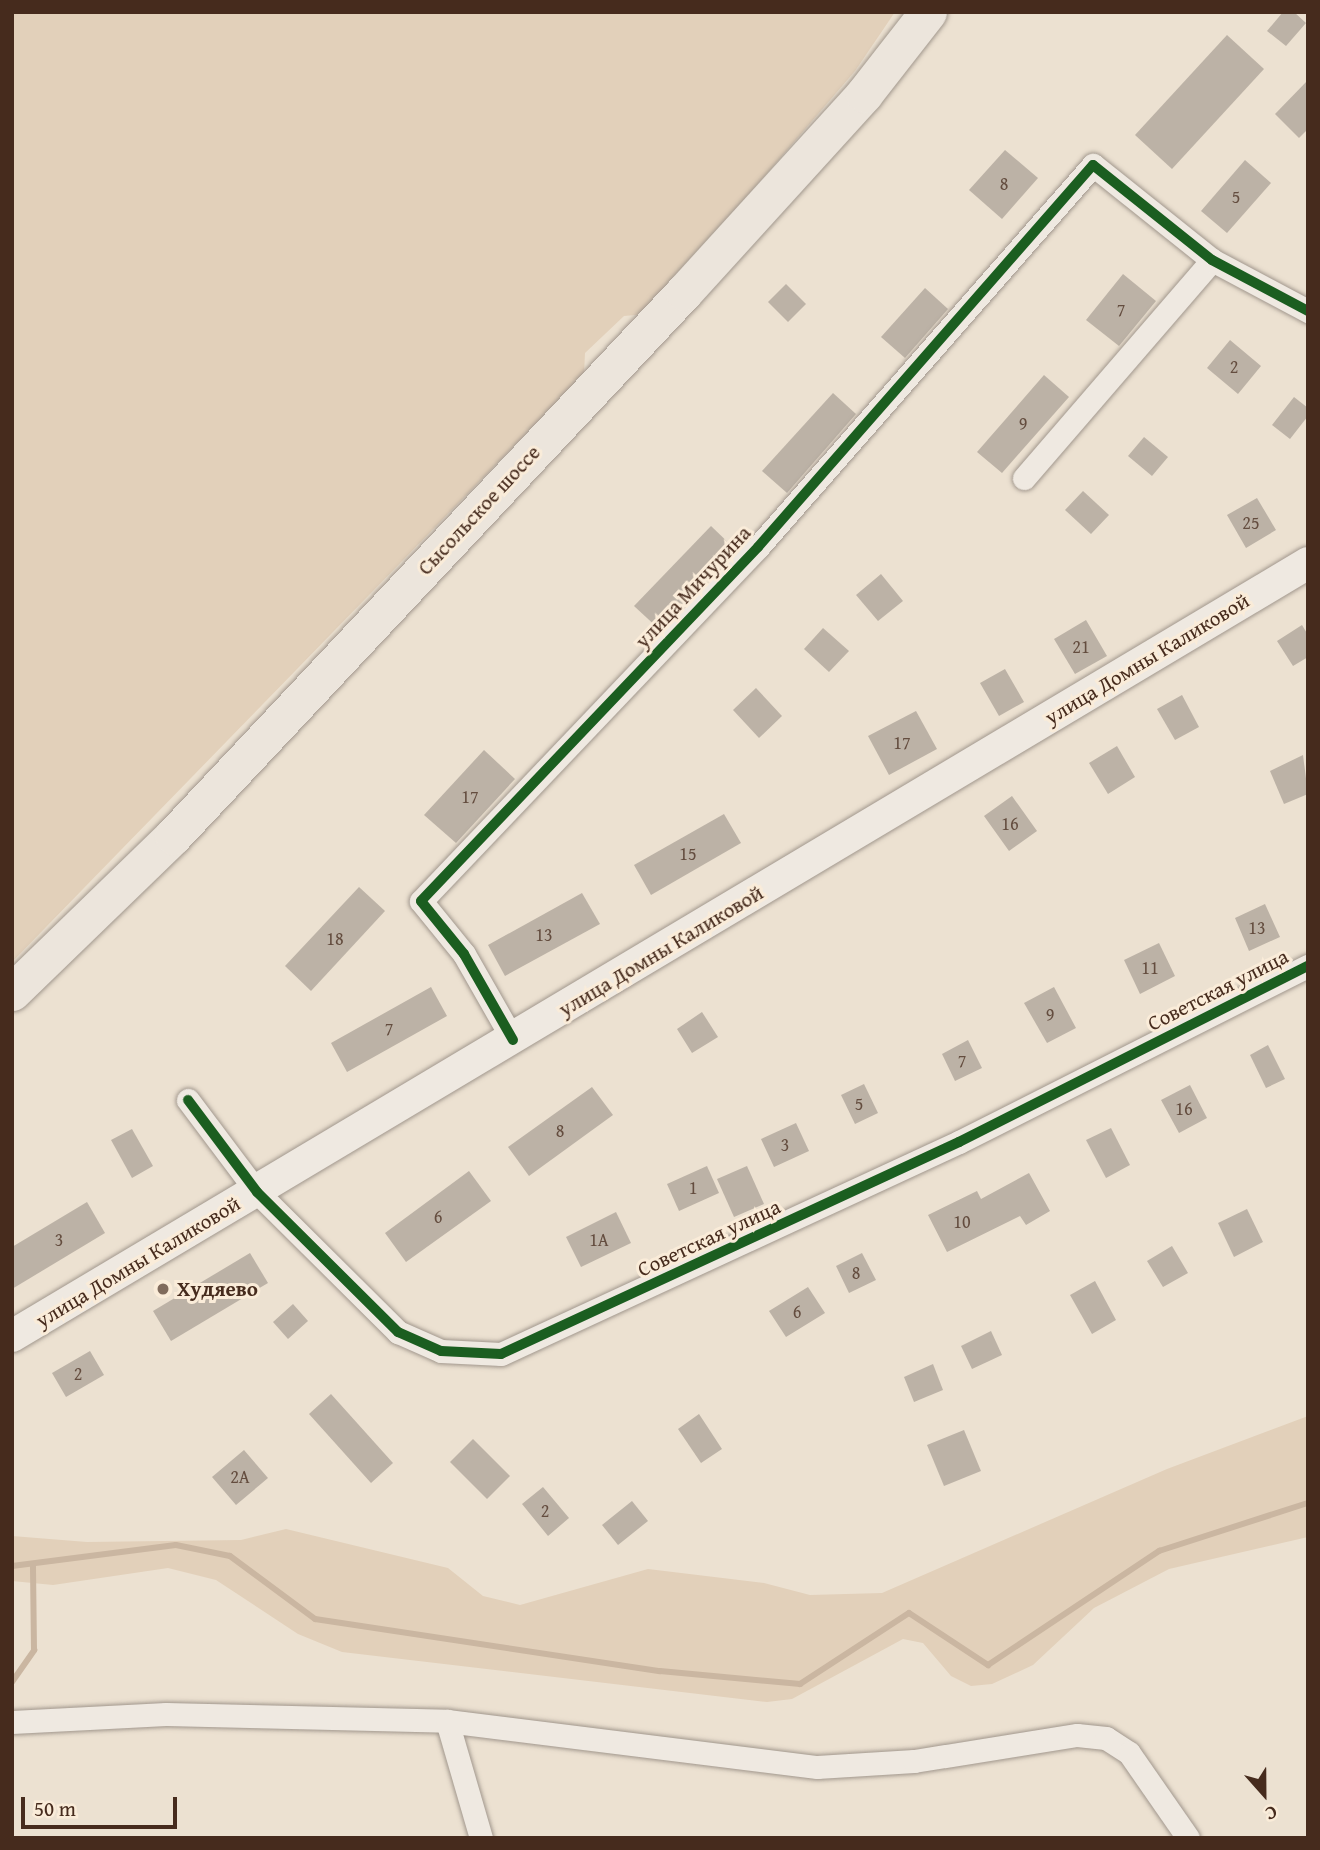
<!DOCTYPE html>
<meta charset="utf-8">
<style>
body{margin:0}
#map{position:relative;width:1320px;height:1850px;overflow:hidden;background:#ece1d1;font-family:"Gentium Book Plus",serif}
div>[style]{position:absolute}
.green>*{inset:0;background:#e2d0ba}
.stream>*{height:6px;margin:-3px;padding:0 3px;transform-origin:3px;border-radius:3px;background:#cab6a1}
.building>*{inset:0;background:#bcb2a6}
.roads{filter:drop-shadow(0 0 2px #a1978d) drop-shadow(0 0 2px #a1978d)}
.minor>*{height:23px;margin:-11.5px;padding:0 11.5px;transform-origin:11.5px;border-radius:11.5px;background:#efe9e1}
.secondary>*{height:32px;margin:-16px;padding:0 16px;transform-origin:16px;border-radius:16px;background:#efe9e1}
.trunk>*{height:37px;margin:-18.5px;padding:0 18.5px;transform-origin:18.5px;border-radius:18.5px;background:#ece5dc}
.cycleway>*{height:10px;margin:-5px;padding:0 5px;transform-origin:5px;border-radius:5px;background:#1b5e20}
.dots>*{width:19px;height:19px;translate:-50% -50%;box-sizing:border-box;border:4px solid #faecd9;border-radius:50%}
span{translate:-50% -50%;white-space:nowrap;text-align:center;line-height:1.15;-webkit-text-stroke:6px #faecd9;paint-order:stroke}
.number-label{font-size:18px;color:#644d3f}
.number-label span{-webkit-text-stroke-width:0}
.street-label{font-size:21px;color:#462b1d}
.poi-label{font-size:21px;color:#462b1d;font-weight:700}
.left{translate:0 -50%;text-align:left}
.frame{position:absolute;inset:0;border:14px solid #462b1d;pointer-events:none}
.north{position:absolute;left:1229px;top:1759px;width:70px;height:70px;-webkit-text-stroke:5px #faecd9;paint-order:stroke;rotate:159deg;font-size:19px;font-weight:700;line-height:28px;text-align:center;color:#462b1d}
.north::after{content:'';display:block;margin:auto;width:24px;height:32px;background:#462b1d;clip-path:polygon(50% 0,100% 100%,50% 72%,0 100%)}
.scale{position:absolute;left:21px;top:1797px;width:156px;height:32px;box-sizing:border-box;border:4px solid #462b1d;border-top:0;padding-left:9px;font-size:21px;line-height:24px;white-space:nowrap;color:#462b1d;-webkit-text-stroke:5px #faecd9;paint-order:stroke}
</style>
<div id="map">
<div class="green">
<div style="clip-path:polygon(12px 12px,895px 12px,855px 71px,646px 314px,624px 316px,585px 353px,584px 374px,12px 962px)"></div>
<div style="clip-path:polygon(1308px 1416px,1308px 1537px,1169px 1569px,1094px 1608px,1033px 1665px,992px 1684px,971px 1686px,951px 1676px,923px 1643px,903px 1639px,792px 1699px,767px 1702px,342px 1652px,298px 1634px,216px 1580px,168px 1568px,53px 1585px,12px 1581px,12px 1536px,87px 1542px,241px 1540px,286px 1529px,448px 1568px,483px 1596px,520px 1605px,648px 1569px,764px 1583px,810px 1595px,882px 1593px,1167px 1469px)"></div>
</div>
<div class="stream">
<div style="left:12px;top:1566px;width:165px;rotate:-7.3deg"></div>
<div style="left:176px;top:1545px;width:55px;rotate:11.5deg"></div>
<div style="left:230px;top:1556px;width:106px;rotate:36.5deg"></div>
<div style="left:315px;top:1619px;width:349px;rotate:8.6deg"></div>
<div style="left:660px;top:1671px;width:141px;rotate:5.3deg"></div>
<div style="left:800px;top:1684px;width:130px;rotate:-33.1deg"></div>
<div style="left:909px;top:1613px;width:95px;rotate:33.4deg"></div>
<div style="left:988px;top:1665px;width:206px;rotate:-33.7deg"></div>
<div style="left:1159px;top:1551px;width:157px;rotate:-17.9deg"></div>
<div style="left:12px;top:1682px;width:39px;rotate:-55deg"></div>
<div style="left:34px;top:1650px;width:86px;rotate:-90.7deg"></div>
</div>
<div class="building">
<div style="clip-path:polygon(1283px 12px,1294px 12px,1306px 23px,1286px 46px,1267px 31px)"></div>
<div style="clip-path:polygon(1227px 35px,1264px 69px,1172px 169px,1135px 135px)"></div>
<div style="clip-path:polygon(1308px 80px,1308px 129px,1299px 138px,1275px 114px)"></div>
<div style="clip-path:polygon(1005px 150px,1038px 178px,1002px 219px,969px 190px)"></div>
<div style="clip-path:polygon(1245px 160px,1271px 183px,1227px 233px,1201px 211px)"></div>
<div style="clip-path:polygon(1123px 274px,1156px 301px,1119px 346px,1086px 320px)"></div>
<div style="clip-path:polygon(786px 284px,806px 304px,788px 322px,768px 302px)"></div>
<div style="clip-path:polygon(925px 288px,948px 309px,905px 358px,881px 337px)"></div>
<div style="clip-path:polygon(1230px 340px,1261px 366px,1238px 394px,1207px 368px)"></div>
<div style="clip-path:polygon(1044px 375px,1069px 397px,1002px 473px,977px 452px)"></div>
<div style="clip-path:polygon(833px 393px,856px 414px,787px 493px,762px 471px)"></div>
<div style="clip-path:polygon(1294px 397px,1308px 408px,1308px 416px,1290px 439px,1272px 425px)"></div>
<div style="clip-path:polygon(1144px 437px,1168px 457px,1152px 476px,1128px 456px)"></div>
<div style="clip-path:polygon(1083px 491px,1109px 515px,1091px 534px,1065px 510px)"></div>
<div style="clip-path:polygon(1257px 498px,1276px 530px,1246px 548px,1227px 515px)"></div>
<div style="clip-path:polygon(711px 526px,736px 550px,660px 630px,634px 606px)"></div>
<div style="clip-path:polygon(881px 574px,903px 601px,878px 621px,856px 595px)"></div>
<div style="clip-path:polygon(1086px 620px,1107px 656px,1075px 674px,1054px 639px)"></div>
<div style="clip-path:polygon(1302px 625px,1308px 635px,1308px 657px,1293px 666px,1277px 641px)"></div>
<div style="clip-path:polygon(823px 628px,849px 651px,829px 672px,804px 649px)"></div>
<div style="clip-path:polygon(1005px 669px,1024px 702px,999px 716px,980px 683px)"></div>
<div style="clip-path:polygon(756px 688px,782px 716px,759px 738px,733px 710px)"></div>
<div style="clip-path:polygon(1182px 695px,1199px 727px,1175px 740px,1157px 709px)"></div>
<div style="clip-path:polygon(916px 711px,937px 749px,889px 775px,868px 736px)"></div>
<div style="clip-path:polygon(1117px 746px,1135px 777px,1108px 794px,1089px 763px)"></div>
<div style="clip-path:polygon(484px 750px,515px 779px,456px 843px,424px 815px)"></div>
<div style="clip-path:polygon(1303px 755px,1308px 794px,1284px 804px,1270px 771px)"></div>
<div style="clip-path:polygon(1012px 796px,1037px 831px,1009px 851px,984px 816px)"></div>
<div style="clip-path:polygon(724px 814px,741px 843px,651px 895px,634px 865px)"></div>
<div style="clip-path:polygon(359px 887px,385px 911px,311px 991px,285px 966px)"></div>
<div style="clip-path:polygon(582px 893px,600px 924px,505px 976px,488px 945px)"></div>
<div style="clip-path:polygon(1265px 904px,1280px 937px,1249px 951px,1235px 918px)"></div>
<div style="clip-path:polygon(1159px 943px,1175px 976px,1140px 994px,1124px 960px)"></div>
<div style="clip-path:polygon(431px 987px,447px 1016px,347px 1072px,331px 1043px)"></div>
<div style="clip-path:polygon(1054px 987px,1076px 1028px,1047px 1043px,1024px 1003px)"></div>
<div style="clip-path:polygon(702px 1012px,718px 1037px,692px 1053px,677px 1029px)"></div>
<div style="clip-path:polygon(968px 1040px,982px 1068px,955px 1081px,942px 1054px)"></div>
<div style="clip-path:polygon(1268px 1045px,1285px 1079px,1266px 1088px,1250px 1055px)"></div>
<div style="clip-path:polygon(864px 1084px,878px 1113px,855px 1124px,841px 1095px)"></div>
<div style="clip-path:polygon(1190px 1085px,1207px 1118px,1179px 1133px,1161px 1100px)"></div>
<div style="clip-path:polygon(592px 1087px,613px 1115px,529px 1176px,508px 1147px)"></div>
<div style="clip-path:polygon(796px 1123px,809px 1151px,774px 1167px,761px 1139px)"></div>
<div style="clip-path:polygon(1111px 1128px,1130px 1165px,1106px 1178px,1086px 1140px)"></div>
<div style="clip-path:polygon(132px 1129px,153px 1166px,132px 1178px,111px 1140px)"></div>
<div style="clip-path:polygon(707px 1166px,719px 1193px,679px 1211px,667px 1184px)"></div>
<div style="clip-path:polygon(747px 1166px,764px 1204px,734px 1217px,717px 1179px)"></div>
<div style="clip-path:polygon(469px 1171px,491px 1201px,406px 1262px,385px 1233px)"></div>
<div style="clip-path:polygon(1029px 1173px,1050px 1211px,1026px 1225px,1020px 1216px,947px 1252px,928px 1215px,977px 1191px,981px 1199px)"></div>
<div style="clip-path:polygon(87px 1202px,105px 1233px,12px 1289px,12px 1247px)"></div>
<div style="clip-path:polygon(1247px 1209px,1263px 1242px,1234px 1257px,1218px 1223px)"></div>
<div style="clip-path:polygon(616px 1212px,631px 1243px,581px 1267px,566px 1237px)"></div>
<div style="clip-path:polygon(1172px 1246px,1188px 1273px,1163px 1287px,1147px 1261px)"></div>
<div style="clip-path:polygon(250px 1253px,268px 1283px,171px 1341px,153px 1311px)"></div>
<div style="clip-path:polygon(862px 1253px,876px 1280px,849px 1293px,836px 1266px)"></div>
<div style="clip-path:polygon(1095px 1281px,1116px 1320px,1092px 1334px,1070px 1295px)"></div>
<div style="clip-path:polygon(808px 1287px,825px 1313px,786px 1337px,769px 1311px)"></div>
<div style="clip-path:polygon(293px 1304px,308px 1321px,288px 1339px,273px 1322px)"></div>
<div style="clip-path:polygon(991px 1331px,1002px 1355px,972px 1369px,961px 1346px)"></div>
<div style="clip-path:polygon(90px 1351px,104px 1375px,66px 1397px,52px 1373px)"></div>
<div style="clip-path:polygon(933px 1364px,943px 1390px,914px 1402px,904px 1377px)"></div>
<div style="clip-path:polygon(331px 1394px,393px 1463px,371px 1483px,309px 1414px)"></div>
<div style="clip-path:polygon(699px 1414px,722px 1449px,701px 1463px,678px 1429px)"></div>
<div style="clip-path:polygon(964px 1430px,981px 1471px,944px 1486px,927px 1445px)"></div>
<div style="clip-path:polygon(473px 1439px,510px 1476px,487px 1499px,450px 1462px)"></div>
<div style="clip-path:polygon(244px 1450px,268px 1478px,236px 1505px,212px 1477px)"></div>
<div style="clip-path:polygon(543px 1487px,569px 1518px,548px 1536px,522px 1504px)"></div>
<div style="clip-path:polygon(632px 1501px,648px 1521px,618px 1545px,602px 1525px)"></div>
</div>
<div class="roads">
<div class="minor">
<div style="left:1024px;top:478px;width:288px;rotate:-49.2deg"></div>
<div style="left:513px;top:1040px;width:99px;rotate:-119.7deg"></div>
<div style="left:464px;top:954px;width:68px;rotate:-129.1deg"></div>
<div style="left:421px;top:901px;width:489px;rotate:-46.4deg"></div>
<div style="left:758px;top:547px;width:508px;rotate:-48.75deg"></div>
<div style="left:1093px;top:165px;width:152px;rotate:38.6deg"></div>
<div style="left:1212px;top:260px;width:109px;rotate:28deg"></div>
<div style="left:188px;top:1100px;width:115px;rotate:53.1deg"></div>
<div style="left:257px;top:1192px;width:199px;rotate:44.8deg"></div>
<div style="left:398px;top:1332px;width:47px;rotate:23.8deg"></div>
<div style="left:441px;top:1351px;width:60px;rotate:2.9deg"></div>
<div style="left:501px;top:1354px;width:505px;rotate:-24.84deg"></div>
<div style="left:959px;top:1142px;width:391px;rotate:-26.8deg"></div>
<div style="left:447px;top:1721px;width:122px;rotate:73.8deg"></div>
<div style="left:12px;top:1722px;width:154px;rotate:-3deg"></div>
<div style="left:166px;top:1714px;width:281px;rotate:1.4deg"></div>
<div style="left:447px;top:1721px;width:373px;rotate:7.1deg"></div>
<div style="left:817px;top:1767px;width:97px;rotate:-3.5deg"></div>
<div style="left:914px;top:1761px;width:165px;rotate:-9.1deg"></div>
<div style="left:1077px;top:1735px;width:29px;rotate:6deg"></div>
<div style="left:1106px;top:1738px;width:27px;rotate:33deg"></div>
<div style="left:1129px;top:1753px;width:103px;rotate:55.2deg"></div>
</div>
<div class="secondary">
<div style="left:12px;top:1336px;width:1509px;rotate:-30.81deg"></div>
</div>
<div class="trunk">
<div style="left:12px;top:992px;width:224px;rotate:-44.1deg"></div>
<div style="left:173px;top:836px;width:746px;rotate:-46.79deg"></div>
<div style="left:684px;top:292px;width:268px;rotate:-47.7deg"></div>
<div style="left:864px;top:94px;width:104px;rotate:-52deg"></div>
</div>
</div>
<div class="cycleway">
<div style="left:513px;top:1040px;width:99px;rotate:-119.7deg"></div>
<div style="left:464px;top:954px;width:68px;rotate:-129.1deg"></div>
<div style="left:421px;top:901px;width:489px;rotate:-46.4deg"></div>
<div style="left:758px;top:547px;width:508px;rotate:-48.75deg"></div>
<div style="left:1093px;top:165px;width:152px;rotate:38.6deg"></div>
<div style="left:1212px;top:260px;width:109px;rotate:28deg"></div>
<div style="left:188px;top:1100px;width:115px;rotate:53.1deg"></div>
<div style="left:257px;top:1192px;width:199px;rotate:44.8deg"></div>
<div style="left:398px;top:1332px;width:47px;rotate:23.8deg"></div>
<div style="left:441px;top:1351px;width:60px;rotate:2.9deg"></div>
<div style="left:501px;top:1354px;width:505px;rotate:-24.84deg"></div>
<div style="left:959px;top:1142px;width:391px;rotate:-26.8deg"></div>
</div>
<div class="dots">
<div style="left:163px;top:1289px;background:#806b5c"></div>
</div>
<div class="number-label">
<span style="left:1004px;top:184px">8</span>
<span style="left:1236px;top:197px">5</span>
<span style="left:1121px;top:310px">7</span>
<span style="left:1234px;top:367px">2</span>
<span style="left:1023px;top:424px">9</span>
<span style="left:1251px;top:523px">25</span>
<span style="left:1081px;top:647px">21</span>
<span style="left:902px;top:743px">17</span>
<span style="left:470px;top:797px">17</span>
<span style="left:1010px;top:824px">16</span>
<span style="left:688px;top:854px">15</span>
<span style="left:1257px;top:928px">13</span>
<span style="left:544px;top:935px">13</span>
<span style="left:335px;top:939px">18</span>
<span style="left:1150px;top:968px">11</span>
<span style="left:1050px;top:1015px">9</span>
<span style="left:389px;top:1029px">7</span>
<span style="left:962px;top:1061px">7</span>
<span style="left:859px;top:1104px">5</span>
<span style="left:1184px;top:1109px">16</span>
<span style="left:560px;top:1131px">8</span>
<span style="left:785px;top:1145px">3</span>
<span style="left:693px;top:1188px">1</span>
<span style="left:438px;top:1217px">6</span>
<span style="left:962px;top:1222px">10</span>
<span style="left:59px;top:1240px">3</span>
<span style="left:599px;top:1240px">1А</span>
<span style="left:856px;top:1273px">8</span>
<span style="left:797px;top:1312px">6</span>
<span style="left:78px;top:1374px">2</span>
<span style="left:240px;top:1477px">2А</span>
<span style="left:545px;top:1511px">2</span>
</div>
<div class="street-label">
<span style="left:479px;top:510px;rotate:-47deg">Сысольское шоссе</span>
<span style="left:693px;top:587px;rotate:-47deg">улица Мичурина</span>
<span style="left:1147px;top:659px;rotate:-31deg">улица Домны Каликовой</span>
<span style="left:661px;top:951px;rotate:-31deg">улица Домны Каликовой</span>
<span style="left:1218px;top:990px;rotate:-27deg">Советская улица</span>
<span style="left:709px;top:1238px;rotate:-25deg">Советская улица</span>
<span style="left:138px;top:1262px;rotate:-31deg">улица Домны Каликовой</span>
</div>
<div class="poi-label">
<span class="left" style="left:177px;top:1289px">Худяево</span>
</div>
<div class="frame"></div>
<div class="north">С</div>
<div class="scale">50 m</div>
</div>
